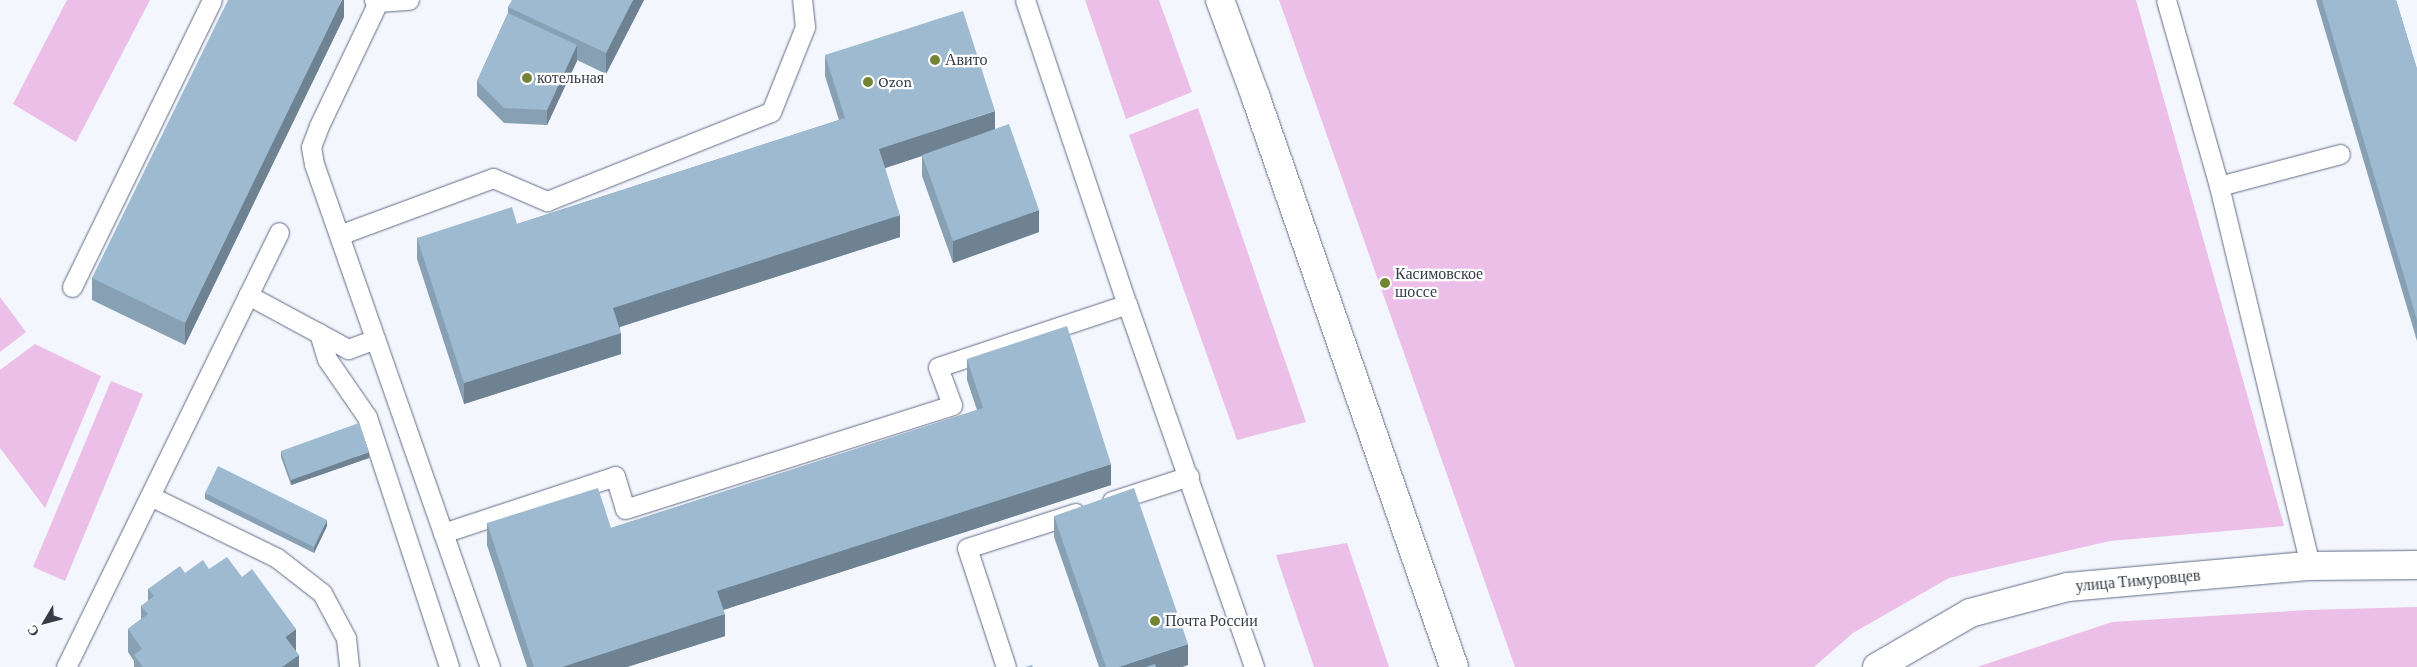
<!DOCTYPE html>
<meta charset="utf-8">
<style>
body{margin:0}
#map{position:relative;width:2417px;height:667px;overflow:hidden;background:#f3f6fc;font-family:"Crimson Pro",serif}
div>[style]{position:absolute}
.green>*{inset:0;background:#ecbfe8}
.roads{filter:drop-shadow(0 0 1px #626c87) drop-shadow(0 0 1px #626c87)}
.lane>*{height:19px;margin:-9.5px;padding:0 9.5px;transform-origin:9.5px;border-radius:9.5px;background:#fff}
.secondary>*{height:28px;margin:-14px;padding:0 14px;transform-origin:14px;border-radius:14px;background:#fff}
.wall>*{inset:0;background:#87a0b3}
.shaded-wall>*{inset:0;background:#6e8292}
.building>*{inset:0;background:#9dbad0}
.dots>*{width:14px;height:14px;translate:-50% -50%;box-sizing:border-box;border:2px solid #fff;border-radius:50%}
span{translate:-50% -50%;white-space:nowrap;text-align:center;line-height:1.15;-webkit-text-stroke:4.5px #fff;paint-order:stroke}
.poi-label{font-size:16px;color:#363b47}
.left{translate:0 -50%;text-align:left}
.street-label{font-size:16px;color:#363b47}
.north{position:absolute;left:20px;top:597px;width:50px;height:50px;-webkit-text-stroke:4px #fff;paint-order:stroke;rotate:233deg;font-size:14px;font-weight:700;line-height:20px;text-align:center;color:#363b47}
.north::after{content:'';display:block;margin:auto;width:18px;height:22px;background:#363b47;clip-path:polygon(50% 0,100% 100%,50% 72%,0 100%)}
</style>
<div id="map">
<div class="green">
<div style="clip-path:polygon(67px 0,150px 0,76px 142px,13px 104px)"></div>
<div style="clip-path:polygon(1085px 0,1159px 0,1192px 92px,1126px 119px)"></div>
<div style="clip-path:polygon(1279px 0,2136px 0,2284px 526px,2110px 541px,1949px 578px,1853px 633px,1814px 667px,1515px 667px)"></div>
<div style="clip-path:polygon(1198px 108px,1306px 422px,1237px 440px,1129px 135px)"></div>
<div style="clip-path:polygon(0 297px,26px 332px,0 352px)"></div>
<div style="clip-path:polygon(35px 344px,101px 376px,45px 508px,0 448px,0 370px)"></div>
<div style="clip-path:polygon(111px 381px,143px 394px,65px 581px,33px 567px)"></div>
<div style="clip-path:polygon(1347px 543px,1389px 667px,1314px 667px,1276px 555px)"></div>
<div style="clip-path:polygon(2417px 607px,2417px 667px,1977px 667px,2112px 622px,2307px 610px)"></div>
</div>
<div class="roads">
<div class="lane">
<div style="left:374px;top:0;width:4px;rotate:27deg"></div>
<div style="left:378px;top:2px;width:31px;rotate:-4deg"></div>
<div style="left:379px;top:0;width:140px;rotate:115.5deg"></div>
<div style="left:319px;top:126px;width:22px;rotate:111deg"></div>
<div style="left:311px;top:147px;width:17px;rotate:80deg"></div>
<div style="left:314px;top:164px;width:533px;rotate:70.72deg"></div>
<div style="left:1025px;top:0;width:321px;rotate:71.5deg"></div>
<div style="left:1127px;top:304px;width:385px;rotate:70.7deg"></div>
<div style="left:2166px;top:0;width:193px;rotate:74.1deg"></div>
<div style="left:2219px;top:186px;width:391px;rotate:76.5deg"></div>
<div style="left:2219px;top:186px;width:125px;rotate:-14.8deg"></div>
<div style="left:339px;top:235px;width:164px;rotate:-20.3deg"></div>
<div style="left:493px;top:178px;width:59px;rotate:23.1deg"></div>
<div style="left:547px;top:201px;width:241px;rotate:-21.7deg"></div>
<div style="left:771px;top:112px;width:92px;rotate:-68.2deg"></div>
<div style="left:805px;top:27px;width:27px;rotate:-96deg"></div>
<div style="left:72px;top:287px;width:319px;rotate:-64deg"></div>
<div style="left:248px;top:295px;width:114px;rotate:28.4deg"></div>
<div style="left:348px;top:349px;width:29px;rotate:-20deg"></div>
<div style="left:319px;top:333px;width:27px;rotate:73deg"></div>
<div style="left:327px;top:359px;width:70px;rotate:55.4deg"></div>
<div style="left:367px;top:417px;width:263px;rotate:71.8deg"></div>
<div style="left:150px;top:496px;width:141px;rotate:26deg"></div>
<div style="left:277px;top:558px;width:57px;rotate:37.9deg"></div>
<div style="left:322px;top:593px;width:51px;rotate:61.9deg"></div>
<div style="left:346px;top:638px;width:29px;rotate:84deg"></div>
<div style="left:1112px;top:501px;width:81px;rotate:-18deg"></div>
<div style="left:443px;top:533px;width:181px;rotate:-18.3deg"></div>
<div style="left:615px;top:476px;width:34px;rotate:73deg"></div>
<div style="left:625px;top:509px;width:343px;rotate:-17.6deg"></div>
<div style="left:952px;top:405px;width:40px;rotate:-110.2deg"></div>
<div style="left:938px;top:367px;width:199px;rotate:-18.4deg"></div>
<div style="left:66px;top:667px;width:484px;rotate:-63.9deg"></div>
<div style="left:1006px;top:667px;width:125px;rotate:-108.1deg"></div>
<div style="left:967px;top:548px;width:114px;rotate:-17.8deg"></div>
</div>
<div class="secondary">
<div style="left:1220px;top:0;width:104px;rotate:69.8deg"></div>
<div style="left:1256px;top:98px;width:602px;rotate:70.81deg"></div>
<div style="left:1877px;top:667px;width:108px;rotate:-30.1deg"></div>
<div style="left:1970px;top:613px;width:101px;rotate:-14.9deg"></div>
<div style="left:2068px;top:587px;width:243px;rotate:-5deg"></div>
<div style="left:2310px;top:566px;width:107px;rotate:-0.5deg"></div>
</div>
</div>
<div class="wall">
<div style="clip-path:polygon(344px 0,344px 17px,185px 345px,92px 300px,92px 278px)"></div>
<div style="clip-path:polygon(644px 0,606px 74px,577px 60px,547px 125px,504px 123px,477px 96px,477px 81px,508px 13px,508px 7px)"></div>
<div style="clip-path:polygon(2316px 0,2396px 0,2417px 69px,2417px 341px)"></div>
<div style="clip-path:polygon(825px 55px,995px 129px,1039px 232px,953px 263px,922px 176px,922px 156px,885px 168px,900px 237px,620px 327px,621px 354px,464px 404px,417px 259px,417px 238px,517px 224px,839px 120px,825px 76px)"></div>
<div style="clip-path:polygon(967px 359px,1111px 485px,723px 610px,725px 636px,627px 667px,527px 667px,487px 545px,487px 523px,611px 528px,977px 410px,967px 380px)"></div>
<div style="clip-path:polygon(281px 451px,369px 458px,291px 485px,281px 457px)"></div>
<div style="clip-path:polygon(205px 493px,327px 526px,314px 553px,205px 499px)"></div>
<div style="clip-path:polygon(1054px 516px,1188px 665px,1182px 667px,1099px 667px,1054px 537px)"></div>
<div style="clip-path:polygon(209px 569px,296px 651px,299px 667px,134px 667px,134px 661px,128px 652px,128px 629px,141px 619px,141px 606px,148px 601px,148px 589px,185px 573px)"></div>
</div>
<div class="shaded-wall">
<div style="clip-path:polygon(342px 0,344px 0,344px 17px,185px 345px,185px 323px)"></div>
<div style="clip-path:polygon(633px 0,644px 0,606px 74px,606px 53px)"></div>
<div style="clip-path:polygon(577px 45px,577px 61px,547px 125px,547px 110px)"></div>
<div style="clip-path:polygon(995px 111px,995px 132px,879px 170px,879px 149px)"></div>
<div style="clip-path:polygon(1039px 210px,1039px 232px,953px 263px,953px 241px)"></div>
<div style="clip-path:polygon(900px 215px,900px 237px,613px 329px,613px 308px)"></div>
<div style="clip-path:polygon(621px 333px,621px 354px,464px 404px,464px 383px)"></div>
<div style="clip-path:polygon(369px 452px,369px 458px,291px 485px,291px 480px)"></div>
<div style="clip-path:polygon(1111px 464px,1111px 485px,717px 612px,717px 591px)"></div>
<div style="clip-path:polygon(327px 520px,327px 526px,314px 553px,314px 547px)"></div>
<div style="clip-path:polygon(725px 614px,725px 636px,627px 667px,562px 667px)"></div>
<div style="clip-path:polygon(296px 629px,296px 652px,285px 637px)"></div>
<div style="clip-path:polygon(1188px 644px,1188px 665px,1182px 667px,1119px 667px)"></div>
<div style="clip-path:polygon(299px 655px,299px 667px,282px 667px)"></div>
</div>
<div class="building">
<div style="clip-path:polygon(228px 0,342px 0,185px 323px,92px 278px)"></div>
<div style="clip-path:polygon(512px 0,633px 0,606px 53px,508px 7px)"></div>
<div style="clip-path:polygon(2322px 0,2396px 0,2417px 69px,2417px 320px)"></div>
<div style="clip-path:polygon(963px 11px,995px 111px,879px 149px,900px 215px,613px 308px,621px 333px,464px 383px,417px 238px,512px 207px,517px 224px,845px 118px,825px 55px)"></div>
<div style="clip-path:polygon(508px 13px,577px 45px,547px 110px,504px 108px,477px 81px)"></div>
<div style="clip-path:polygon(1009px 124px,1039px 210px,953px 241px,922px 155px)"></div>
<div style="clip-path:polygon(1067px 326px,1111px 464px,717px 591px,725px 614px,562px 667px,534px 667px,487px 523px,598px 488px,611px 528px,983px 408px,967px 359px)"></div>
<div style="clip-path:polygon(359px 423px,369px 452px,291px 480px,281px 451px)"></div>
<div style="clip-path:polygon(218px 466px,327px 520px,314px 547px,205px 493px)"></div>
<div style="clip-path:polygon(1134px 488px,1188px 644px,1119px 667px,1106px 667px,1054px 516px)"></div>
<div style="clip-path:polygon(227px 557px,242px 577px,252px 569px,296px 629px,285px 637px,299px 655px,282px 667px,143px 667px,134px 655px,142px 649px,128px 629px,148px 614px,141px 606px,154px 596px,148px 589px,180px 566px,185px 573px,203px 560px,209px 569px)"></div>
<div style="clip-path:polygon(1155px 664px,1156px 667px,1145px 667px)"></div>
<div style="clip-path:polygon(1032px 665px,1033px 667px,1025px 667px)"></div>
</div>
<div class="dots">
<div style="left:935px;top:60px;background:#738534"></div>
<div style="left:527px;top:78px;background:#738534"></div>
<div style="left:868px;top:82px;background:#738534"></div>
<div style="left:1385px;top:283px;background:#738534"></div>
<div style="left:1155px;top:621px;background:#738534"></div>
</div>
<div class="poi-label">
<span class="left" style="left:945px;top:60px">Авито</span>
<span class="left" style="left:537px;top:78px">котельная</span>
<span class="left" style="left:878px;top:82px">Ozon</span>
<span class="left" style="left:1395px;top:283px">Касимовское<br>шоссе</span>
<span class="left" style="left:1165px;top:621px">Почта России</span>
</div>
<div class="street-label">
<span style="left:2138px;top:581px;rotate:-5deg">улица Тимуровцев</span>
</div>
<div class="north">С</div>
</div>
